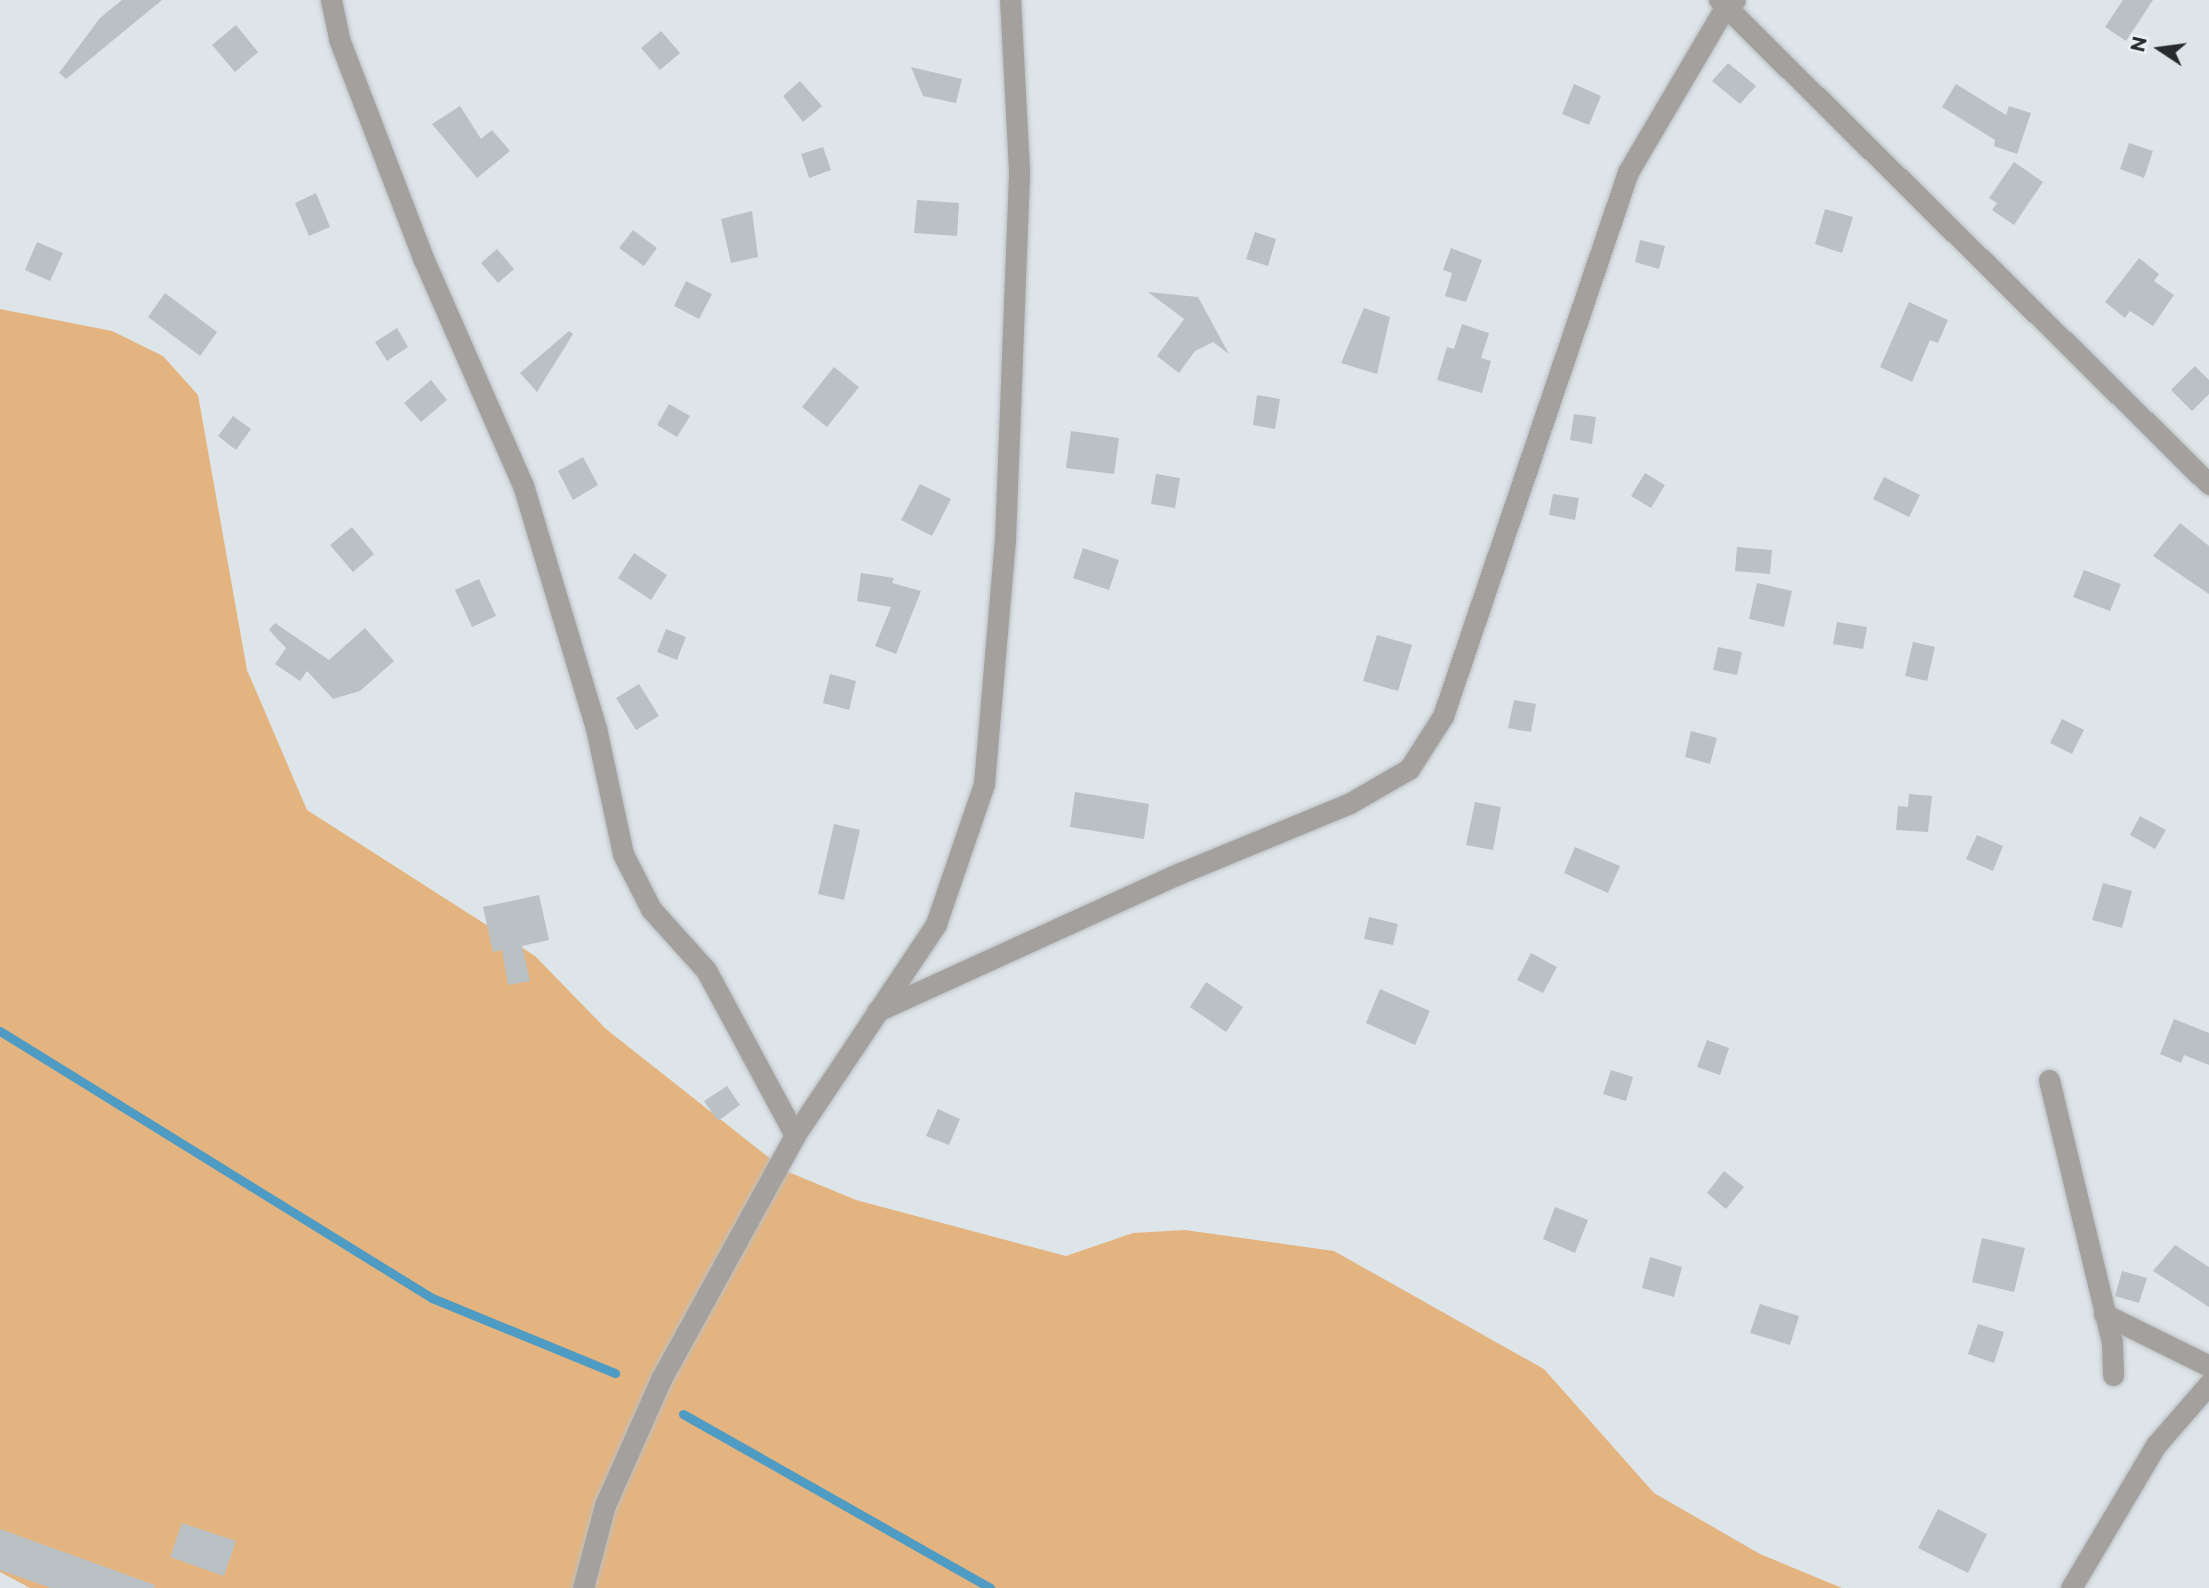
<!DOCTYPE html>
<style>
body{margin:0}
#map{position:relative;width:2209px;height:1588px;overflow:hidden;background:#dee5e9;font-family:Montserrat,sans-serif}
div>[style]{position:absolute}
.green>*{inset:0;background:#e4b480}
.stream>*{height:9px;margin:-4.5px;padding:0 4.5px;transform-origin:4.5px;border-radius:4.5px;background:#4e9bc4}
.building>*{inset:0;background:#bac1c5}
.roads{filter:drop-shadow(0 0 2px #bac0c3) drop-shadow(0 0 2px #bac0c3)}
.street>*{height:21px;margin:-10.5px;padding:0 10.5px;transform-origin:10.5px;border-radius:10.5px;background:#a3a09e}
span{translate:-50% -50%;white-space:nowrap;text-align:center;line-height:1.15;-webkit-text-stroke:6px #ebf2f6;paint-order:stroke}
.north{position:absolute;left:2125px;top:14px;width:70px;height:70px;-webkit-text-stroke:5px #ebf2f6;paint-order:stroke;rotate:283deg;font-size:19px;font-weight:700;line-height:28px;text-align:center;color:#282b2c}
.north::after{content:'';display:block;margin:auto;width:24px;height:32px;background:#282b2c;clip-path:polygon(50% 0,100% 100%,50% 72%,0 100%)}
</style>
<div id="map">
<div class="green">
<div style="clip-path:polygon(0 309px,112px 331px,163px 356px,198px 395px,247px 670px,307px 810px,535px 956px,606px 1029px,786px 1171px,856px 1200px,1066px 1256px,1133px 1233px,1185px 1230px,1334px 1251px,1544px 1369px,1654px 1493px,1760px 1554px,1842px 1588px,30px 1588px,0 1572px)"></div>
</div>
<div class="stream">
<div style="left:0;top:1031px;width:508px;rotate:31.72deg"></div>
<div style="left:432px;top:1298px;width:198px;rotate:22.3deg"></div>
<div style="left:683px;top:1414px;width:353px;rotate:29.5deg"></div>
</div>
<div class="building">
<div style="clip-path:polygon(122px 0,162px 0,66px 79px,59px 73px,100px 18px)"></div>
<div style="clip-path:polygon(2123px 0,2153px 0,2126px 41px,2105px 27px)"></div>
<div style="clip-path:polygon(236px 25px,258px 52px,235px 72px,212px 45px)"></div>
<div style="clip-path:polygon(661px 31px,680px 53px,660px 70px,641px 48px)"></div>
<div style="clip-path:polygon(1728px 63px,1756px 86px,1740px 104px,1712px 81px)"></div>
<div style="clip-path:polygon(911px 67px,962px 79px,956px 103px,923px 96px)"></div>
<div style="clip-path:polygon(800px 81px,822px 106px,803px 122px,783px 96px)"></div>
<div style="clip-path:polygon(1574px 84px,1601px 96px,1589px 125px,1562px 114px)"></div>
<div style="clip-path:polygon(1956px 84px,2006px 115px,2009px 106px,2031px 113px,2017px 154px,1994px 146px,1995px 140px,1942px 107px)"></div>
<div style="clip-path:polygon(460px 106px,481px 139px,492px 130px,510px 151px,477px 178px,432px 124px)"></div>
<div style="clip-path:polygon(2129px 143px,2153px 151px,2144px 178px,2120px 169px)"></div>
<div style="clip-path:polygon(823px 147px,831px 170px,809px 178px,801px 154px)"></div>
<div style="clip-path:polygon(2014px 162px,2043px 182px,2014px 225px,1992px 210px,1997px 203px,1989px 198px)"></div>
<div style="clip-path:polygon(316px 193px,330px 227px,309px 236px,295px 203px)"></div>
<div style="clip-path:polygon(917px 200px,959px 203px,957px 236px,914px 233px)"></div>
<div style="clip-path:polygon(1825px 209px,1853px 217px,1842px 253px,1815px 244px)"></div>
<div style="clip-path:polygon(752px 211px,758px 257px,731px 263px,721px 219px)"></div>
<div style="clip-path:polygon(633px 230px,657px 248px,644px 266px,619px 248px)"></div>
<div style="clip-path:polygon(1255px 232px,1276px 239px,1268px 266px,1246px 259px)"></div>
<div style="clip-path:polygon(1640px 240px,1665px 246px,1659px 269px,1635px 262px)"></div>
<div style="clip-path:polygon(37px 242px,63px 253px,50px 281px,25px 270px)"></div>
<div style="clip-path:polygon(1451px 248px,1482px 260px,1466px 302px,1445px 296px,1452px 273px,1443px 270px)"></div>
<div style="clip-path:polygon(497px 249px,514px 269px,498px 283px,481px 263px)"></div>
<div style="clip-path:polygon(2139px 258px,2159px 274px,2154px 281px,2174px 295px,2153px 326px,2130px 311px,2125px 318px,2105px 302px)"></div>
<div style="clip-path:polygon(686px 281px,712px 294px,699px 319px,674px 306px)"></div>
<div style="clip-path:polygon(1148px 292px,1198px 297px,1229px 354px,1213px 342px,1195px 351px,1179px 373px,1157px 356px,1184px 319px)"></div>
<div style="clip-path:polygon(165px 293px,217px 332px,200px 356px,148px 317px)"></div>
<div style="clip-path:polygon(1909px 302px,1948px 320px,1938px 343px,1930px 340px,1912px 382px,1880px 367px)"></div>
<div style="clip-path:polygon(1364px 308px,1390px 317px,1377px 374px,1341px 363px)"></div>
<div style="clip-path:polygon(1462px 324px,1489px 333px,1481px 358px,1491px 361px,1482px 393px,1437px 380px,1447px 347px,1454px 349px)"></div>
<div style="clip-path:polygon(397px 328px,408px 347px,387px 361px,375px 342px)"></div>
<div style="clip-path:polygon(569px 331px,573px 334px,537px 392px,520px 373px)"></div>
<div style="clip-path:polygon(2195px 366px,2209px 380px,2209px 394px,2192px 411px,2171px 390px)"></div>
<div style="clip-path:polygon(834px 367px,859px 387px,827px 427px,802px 407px)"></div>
<div style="clip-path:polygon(431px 380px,447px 400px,421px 422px,404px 403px)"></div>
<div style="clip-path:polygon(1257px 395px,1280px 399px,1275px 429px,1253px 425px)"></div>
<div style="clip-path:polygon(669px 404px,690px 416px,677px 437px,657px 425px)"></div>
<div style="clip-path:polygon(1574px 414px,1596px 417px,1592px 444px,1570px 440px)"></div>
<div style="clip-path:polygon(233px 416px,251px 429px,236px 450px,218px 436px)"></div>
<div style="clip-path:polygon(1071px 431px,1119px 438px,1114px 474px,1066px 468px)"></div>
<div style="clip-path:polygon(583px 457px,598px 485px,573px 500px,558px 471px)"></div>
<div style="clip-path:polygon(1645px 473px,1665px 485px,1651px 508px,1631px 496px)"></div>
<div style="clip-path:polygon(1156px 474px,1180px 478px,1175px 508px,1151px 504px)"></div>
<div style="clip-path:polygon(1884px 477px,1920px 495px,1909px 517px,1873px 499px)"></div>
<div style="clip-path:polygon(920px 484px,951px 499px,932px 536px,901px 520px)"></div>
<div style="clip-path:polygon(1553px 494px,1579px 498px,1575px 520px,1549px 515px)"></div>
<div style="clip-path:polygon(2180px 523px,2209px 546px,2209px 594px,2153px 556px)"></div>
<div style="clip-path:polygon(352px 527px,374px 554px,353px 572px,330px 545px)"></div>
<div style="clip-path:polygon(1737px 547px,1772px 550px,1770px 574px,1735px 571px)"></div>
<div style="clip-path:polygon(1083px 548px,1119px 560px,1109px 590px,1073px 578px)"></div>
<div style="clip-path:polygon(634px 553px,667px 575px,651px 600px,618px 578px)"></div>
<div style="clip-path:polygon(2084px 570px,2121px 584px,2110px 611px,2073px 597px)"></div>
<div style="clip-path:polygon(861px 573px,894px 578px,892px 583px,921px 591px,896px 654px,875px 646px,891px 607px,857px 601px)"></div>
<div style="clip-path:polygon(479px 579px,496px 616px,472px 627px,455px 590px)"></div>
<div style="clip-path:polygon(1757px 583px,1792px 591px,1784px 627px,1749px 619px)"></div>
<div style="clip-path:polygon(1837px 622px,1867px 627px,1863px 649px,1833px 644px)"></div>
<div style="clip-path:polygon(275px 623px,329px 660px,365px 628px,394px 661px,360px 691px,333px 699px,307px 671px,300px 681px,275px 664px,286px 648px,269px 630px)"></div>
<div style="clip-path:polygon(666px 629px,686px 637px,677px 660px,657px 652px)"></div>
<div style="clip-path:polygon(1377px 635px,1412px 645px,1398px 691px,1363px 681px)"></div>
<div style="clip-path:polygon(1913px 642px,1935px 647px,1927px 681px,1905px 676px)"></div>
<div style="clip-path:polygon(1718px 647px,1742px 652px,1737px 675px,1713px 670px)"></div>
<div style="clip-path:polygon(830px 674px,856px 681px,849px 710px,823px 703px)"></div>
<div style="clip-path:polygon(639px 684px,659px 716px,636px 730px,616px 698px)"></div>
<div style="clip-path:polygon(1514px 700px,1536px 704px,1531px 732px,1508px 728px)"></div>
<div style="clip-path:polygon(2062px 719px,2084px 730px,2072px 754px,2050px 743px)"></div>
<div style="clip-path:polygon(1691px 731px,1717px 738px,1710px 764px,1685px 757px)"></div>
<div style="clip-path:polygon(1075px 792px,1149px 804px,1144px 839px,1070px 827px)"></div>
<div style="clip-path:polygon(1909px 794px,1932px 796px,1928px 832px,1896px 830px,1898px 806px,1908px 807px)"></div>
<div style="clip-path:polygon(1475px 802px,1501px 807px,1493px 850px,1466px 845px)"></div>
<div style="clip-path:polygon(2140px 816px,2166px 830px,2155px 849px,2130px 835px)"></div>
<div style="clip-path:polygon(834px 824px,860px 830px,844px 900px,818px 894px)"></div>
<div style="clip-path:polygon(1977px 835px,2003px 846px,1993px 871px,1966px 859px)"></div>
<div style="clip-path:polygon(1575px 847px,1620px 866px,1608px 893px,1564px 873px)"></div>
<div style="clip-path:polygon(2103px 883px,2132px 891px,2122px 928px,2092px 920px)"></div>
<div style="clip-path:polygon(539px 895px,549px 940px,522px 946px,530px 981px,508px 985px,502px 950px,493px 952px,483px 907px)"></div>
<div style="clip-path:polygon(1369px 917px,1398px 924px,1393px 945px,1364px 939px)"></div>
<div style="clip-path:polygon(1531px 953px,1557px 967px,1543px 993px,1517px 980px)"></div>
<div style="clip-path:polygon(1206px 982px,1243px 1007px,1226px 1032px,1190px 1007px)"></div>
<div style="clip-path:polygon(1380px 989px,1430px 1011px,1415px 1045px,1366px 1023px)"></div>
<div style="clip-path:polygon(2174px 1019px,2209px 1033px,2209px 1065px,2184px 1055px,2181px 1063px,2160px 1054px)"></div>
<div style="clip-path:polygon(1707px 1040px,1729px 1048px,1720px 1075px,1697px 1067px)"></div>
<div style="clip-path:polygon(1611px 1070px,1633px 1077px,1626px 1101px,1603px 1094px)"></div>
<div style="clip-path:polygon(727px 1086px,740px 1105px,718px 1121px,704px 1101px)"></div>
<div style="clip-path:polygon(938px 1109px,960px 1119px,949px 1145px,926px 1136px)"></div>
<div style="clip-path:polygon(1724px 1171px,1744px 1187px,1726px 1209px,1707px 1193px)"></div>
<div style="clip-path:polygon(1555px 1207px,1588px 1220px,1575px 1253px,1543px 1239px)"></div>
<div style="clip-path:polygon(1982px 1238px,2025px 1248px,2014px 1292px,1972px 1282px)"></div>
<div style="clip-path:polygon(2175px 1245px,2209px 1267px,2209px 1307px,2153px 1271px)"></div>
<div style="clip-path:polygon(1650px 1257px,1682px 1267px,1674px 1297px,1642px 1288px)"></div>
<div style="clip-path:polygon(2122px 1271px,2147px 1278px,2139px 1303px,2115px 1296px)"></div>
<div style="clip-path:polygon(1760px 1304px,1799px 1316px,1790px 1345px,1750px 1333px)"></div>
<div style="clip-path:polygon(1978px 1324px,2004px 1332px,1994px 1363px,1968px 1354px)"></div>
<div style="clip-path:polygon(1938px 1509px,1987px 1534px,1968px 1573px,1918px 1548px)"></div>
<div style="clip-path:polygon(182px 1523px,236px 1541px,224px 1576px,170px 1557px)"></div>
<div style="clip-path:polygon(0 1529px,155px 1585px,155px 1588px,51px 1588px,0 1570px)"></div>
</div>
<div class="roads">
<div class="street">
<div style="left:331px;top:0;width:40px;rotate:78deg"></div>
<div style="left:339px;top:39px;width:237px;rotate:69deg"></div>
<div style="left:424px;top:260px;width:246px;rotate:66.3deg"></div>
<div style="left:523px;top:485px;width:254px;rotate:73.3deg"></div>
<div style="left:596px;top:728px;width:129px;rotate:77.9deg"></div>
<div style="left:623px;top:854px;width:62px;rotate:63deg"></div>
<div style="left:651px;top:909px;width:82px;rotate:48deg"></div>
<div style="left:706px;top:970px;width:187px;rotate:61.7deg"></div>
<div style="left:1719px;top:0;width:689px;rotate:44.65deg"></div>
<div style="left:877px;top:1011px;width:331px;rotate:-24.5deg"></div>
<div style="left:1178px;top:874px;width:186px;rotate:-22.4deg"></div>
<div style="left:1350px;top:803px;width:68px;rotate:-30deg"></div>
<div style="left:1409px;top:769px;width:63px;rotate:-57.3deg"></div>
<div style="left:1443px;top:716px;width:575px;rotate:-71.22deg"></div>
<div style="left:1628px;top:172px;width:191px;rotate:-59.5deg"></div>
<div style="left:1725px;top:7px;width:12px;rotate:-35deg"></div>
<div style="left:2049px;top:1080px;width:270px;rotate:76.5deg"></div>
<div style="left:2112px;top:1343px;width:32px;rotate:88deg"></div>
<div style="left:2104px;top:1314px;width:117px;rotate:26.3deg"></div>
<div style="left:583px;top:1588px;width:86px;rotate:-75.2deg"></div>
<div style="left:605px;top:1505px;width:138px;rotate:-66deg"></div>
<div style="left:661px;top:1379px;width:278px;rotate:-61.2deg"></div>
<div style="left:795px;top:1135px;width:254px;rotate:-56.2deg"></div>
<div style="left:936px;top:924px;width:148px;rotate:-71.1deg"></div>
<div style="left:984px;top:784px;width:246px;rotate:-85.1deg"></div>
<div style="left:1005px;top:539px;width:369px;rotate:-87.8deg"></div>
<div style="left:1019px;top:170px;width:170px;rotate:-93deg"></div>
<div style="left:2071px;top:1588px;width:166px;rotate:-59.3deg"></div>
<div style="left:2156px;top:1445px;width:81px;rotate:-49deg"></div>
</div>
</div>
<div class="north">N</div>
</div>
